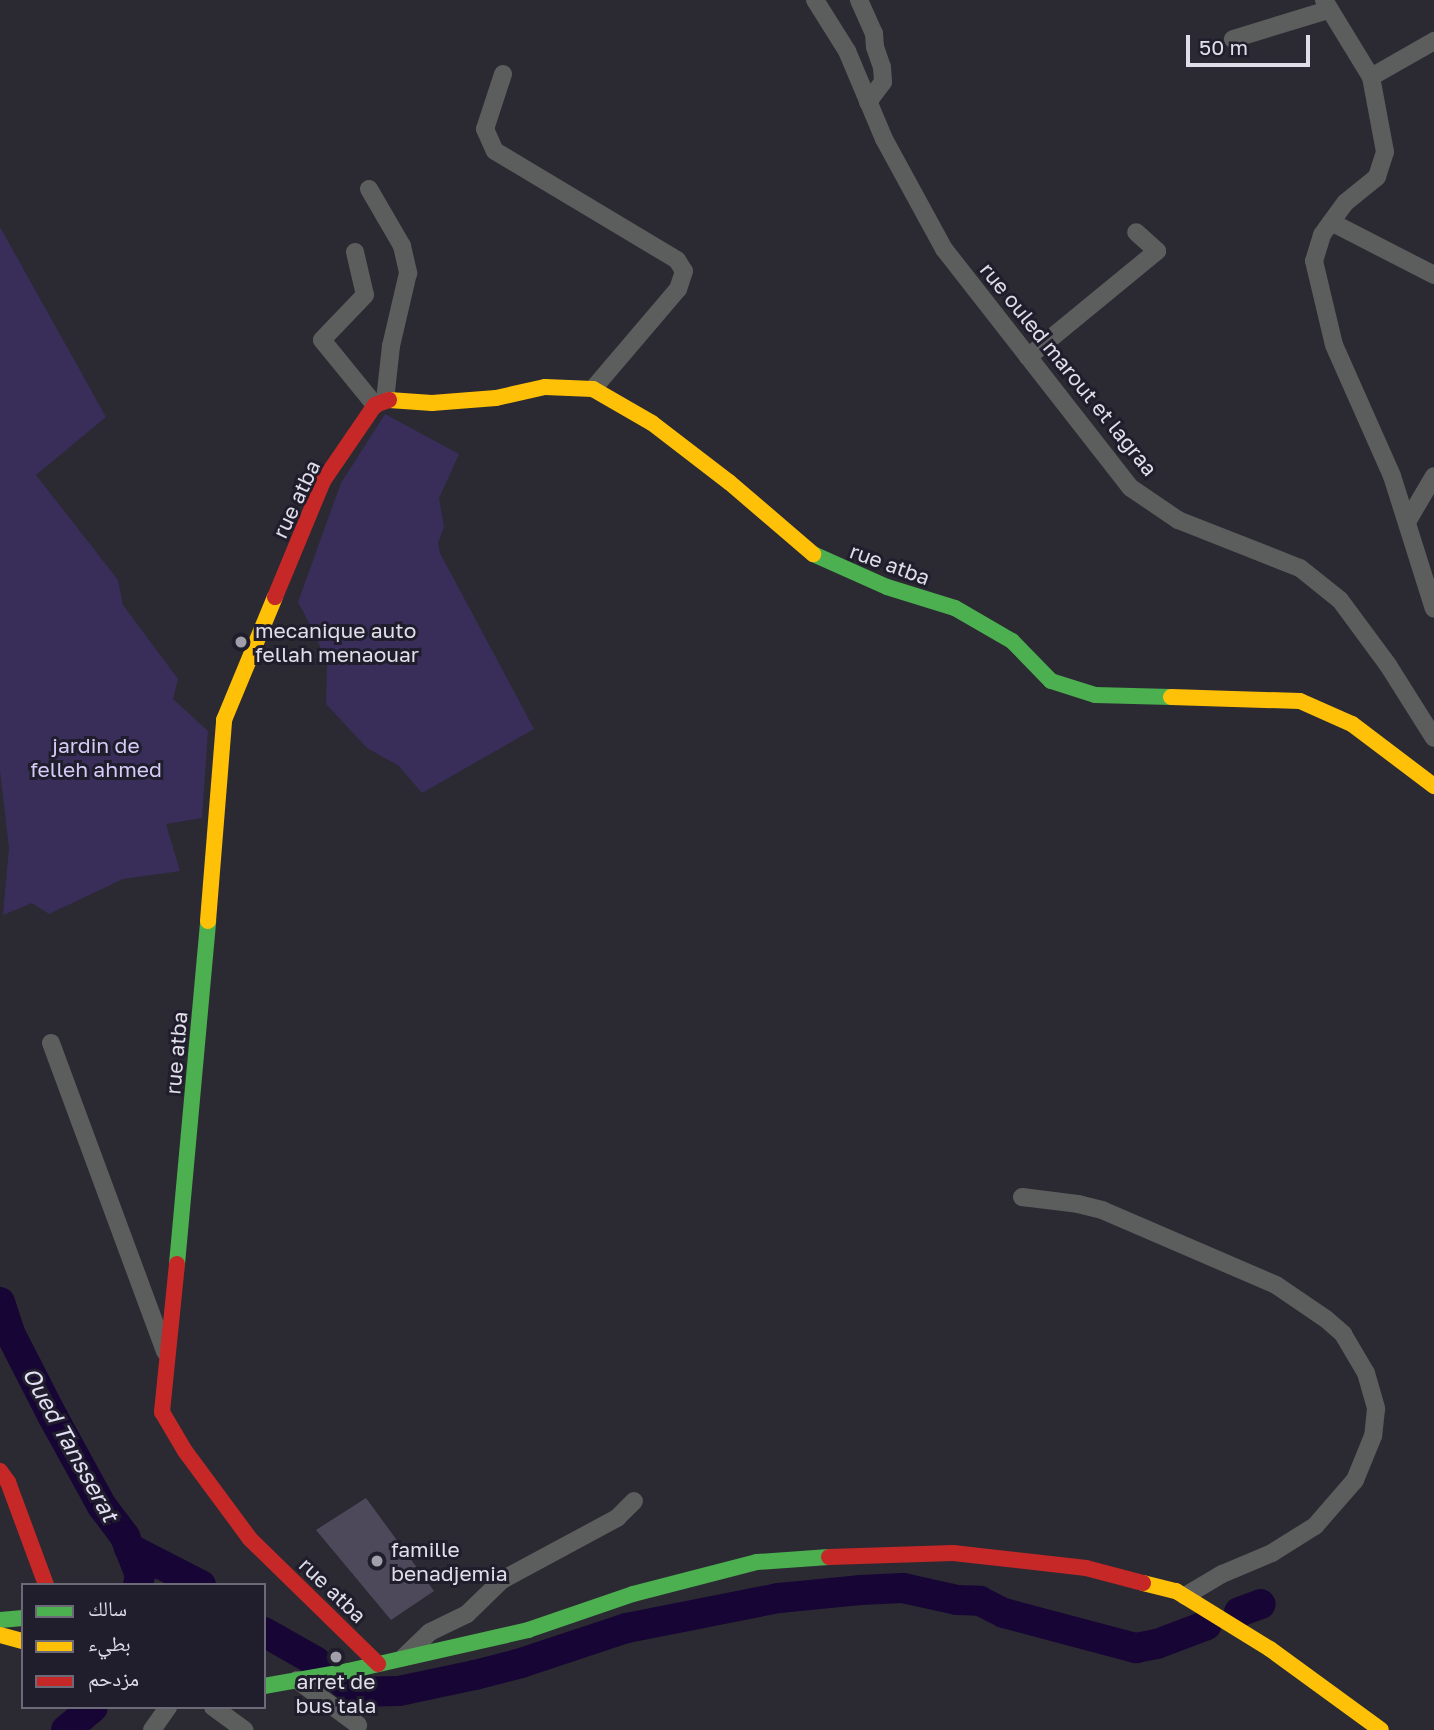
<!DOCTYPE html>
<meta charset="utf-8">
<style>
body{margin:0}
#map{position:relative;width:1434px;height:1730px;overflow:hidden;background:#2b2a32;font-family:"Golos Text","Noto Naskh Arabic",sans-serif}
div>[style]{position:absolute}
.green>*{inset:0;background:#392d5a}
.river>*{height:30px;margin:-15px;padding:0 15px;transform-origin:15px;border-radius:15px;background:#170535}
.building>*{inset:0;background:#4d495b}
.street>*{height:18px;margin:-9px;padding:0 9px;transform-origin:9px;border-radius:9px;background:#5c5e5e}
.fast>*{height:16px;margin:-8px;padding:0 8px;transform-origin:8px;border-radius:8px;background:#4caf50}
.slow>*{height:16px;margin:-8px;padding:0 8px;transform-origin:8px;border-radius:8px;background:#ffc107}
.jam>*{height:16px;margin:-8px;padding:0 8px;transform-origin:8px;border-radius:8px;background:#c62828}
.dots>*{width:19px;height:19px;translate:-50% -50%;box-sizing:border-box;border:4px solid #201d2c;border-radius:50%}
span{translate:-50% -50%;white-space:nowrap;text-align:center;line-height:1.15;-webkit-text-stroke:6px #201d2c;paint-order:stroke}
.street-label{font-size:21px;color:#e0dee9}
.poi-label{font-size:21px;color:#e0dee9}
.left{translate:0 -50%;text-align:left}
.park-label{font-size:21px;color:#d4ccf7}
.water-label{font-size:23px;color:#e3e0f5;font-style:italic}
.legend{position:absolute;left:21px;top:1583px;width:245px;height:126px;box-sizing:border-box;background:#201d2c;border:2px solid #6d6a78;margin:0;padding:9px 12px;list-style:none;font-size:21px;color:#e0dee9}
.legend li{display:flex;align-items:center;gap:14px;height:35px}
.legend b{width:35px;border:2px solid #6d6a78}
.scale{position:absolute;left:1186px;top:35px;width:124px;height:32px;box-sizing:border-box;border:4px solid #e0dee9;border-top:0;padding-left:9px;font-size:21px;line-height:24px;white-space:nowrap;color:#e0dee9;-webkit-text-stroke:5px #201d2c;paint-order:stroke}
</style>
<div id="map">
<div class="green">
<div style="clip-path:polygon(0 227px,106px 417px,36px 475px,118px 580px,123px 605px,178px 679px,173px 699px,208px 731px,202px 818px,166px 824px,180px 871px,123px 879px,49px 914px,32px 903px,3px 915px,9px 848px,0 771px)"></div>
<div style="clip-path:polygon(385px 414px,459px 454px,439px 498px,444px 527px,438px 543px,440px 553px,534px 729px,422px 793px,399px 766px,367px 748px,326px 704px,327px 666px,316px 636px,298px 602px,341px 483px)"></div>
</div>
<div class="river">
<div style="left:0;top:1302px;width:35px;rotate:72deg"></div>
<div style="left:11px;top:1335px;width:92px;rotate:62.9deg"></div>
<div style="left:53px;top:1417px;width:102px;rotate:61.2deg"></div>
<div style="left:102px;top:1506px;width:39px;rotate:53deg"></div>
<div style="left:125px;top:1537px;width:41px;rotate:68.5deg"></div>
<div style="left:140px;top:1575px;width:10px;rotate:101deg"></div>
<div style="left:129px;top:1548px;width:81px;rotate:27.2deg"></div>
<div style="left:1239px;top:1612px;width:23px;rotate:-20deg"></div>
<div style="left:264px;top:1632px;width:59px;rotate:29.6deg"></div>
<div style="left:315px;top:1661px;width:51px;rotate:37.8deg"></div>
<div style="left:355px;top:1692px;width:44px;rotate:-1.3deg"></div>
<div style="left:399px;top:1691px;width:78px;rotate:-11.9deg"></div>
<div style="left:475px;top:1675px;width:48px;rotate:-14.6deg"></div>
<div style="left:521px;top:1663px;width:112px;rotate:-18.3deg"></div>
<div style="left:627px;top:1628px;width:155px;rotate:-11.2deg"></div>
<div style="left:779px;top:1598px;width:81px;rotate:-5.6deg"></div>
<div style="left:860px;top:1590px;width:43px;rotate:-2.7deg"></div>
<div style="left:903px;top:1588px;width:55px;rotate:12.5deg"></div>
<div style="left:957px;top:1600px;width:23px;rotate:2deg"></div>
<div style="left:980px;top:1601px;width:27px;rotate:27deg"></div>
<div style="left:1004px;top:1613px;width:137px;rotate:14.9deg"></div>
<div style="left:1136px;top:1648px;width:21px;rotate:-11deg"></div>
<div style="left:1157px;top:1644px;width:53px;rotate:-20.8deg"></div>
<div style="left:66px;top:1730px;width:35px;rotate:-40deg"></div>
</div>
<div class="building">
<div style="clip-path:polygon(366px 1498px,434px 1591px,391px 1620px,316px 1530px)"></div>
</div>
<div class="street">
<div style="left:815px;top:0;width:60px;rotate:57.9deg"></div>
<div style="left:847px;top:51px;width:95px;rotate:67.2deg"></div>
<div style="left:884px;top:139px;width:125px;rotate:61.4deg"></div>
<div style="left:944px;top:249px;width:303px;rotate:52deg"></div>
<div style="left:1131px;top:488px;width:57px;rotate:34.2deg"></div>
<div style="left:1178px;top:520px;width:131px;rotate:21.5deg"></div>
<div style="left:1300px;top:568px;width:51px;rotate:38.7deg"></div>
<div style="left:1340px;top:600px;width:81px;rotate:53.6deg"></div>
<div style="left:1388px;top:665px;width:86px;rotate:57.8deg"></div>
<div style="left:859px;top:0;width:36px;rotate:66deg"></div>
<div style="left:874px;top:33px;width:14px;rotate:86deg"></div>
<div style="left:875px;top:47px;width:21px;rotate:71deg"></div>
<div style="left:882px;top:67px;width:15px;rotate:86deg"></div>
<div style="left:883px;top:82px;width:25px;rotate:127deg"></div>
<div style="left:1324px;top:0;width:90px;rotate:58.6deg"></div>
<div style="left:1371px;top:77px;width:76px;rotate:79.4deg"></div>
<div style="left:1385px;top:152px;width:26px;rotate:108deg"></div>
<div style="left:1377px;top:177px;width:41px;rotate:140.9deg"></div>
<div style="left:1345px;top:203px;width:39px;rotate:126deg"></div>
<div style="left:1322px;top:235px;width:27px;rotate:107deg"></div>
<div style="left:1314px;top:261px;width:86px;rotate:76.6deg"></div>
<div style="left:1334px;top:345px;width:143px;rotate:66.1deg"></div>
<div style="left:1392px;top:476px;width:139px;rotate:72.5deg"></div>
<div style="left:1233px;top:39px;width:99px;rotate:-17deg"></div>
<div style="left:503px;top:74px;width:58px;rotate:108.1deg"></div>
<div style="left:485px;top:129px;width:24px;rotate:66deg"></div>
<div style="left:495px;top:151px;width:212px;rotate:30.9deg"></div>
<div style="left:677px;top:260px;width:13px;rotate:58deg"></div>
<div style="left:684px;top:271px;width:19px;rotate:108deg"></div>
<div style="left:678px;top:289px;width:131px;rotate:130.4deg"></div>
<div style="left:1371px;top:77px;width:73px;rotate:-29.7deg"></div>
<div style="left:369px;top:189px;width:66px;rotate:59.9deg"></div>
<div style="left:402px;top:246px;width:28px;rotate:77deg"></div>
<div style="left:408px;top:273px;width:75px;rotate:103.1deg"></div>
<div style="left:391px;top:346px;width:54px;rotate:96.3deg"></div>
<div style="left:1331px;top:222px;width:116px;rotate:27.2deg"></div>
<div style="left:355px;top:252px;width:44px;rotate:76.9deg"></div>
<div style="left:365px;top:295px;width:62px;rotate:133.7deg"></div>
<div style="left:322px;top:340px;width:84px;rotate:50.8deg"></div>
<div style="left:1028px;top:357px;width:167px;rotate:-39.4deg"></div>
<div style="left:1157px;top:251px;width:28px;rotate:-138deg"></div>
<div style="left:1407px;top:522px;width:53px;rotate:-59.6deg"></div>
<div style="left:51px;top:1043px;width:329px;rotate:69.7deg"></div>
<div style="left:1022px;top:1197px;width:56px;rotate:7.1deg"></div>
<div style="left:1078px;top:1204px;width:25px;rotate:14deg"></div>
<div style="left:1102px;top:1210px;width:189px;rotate:23.3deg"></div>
<div style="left:1276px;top:1285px;width:60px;rotate:34.2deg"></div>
<div style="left:1326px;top:1319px;width:23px;rotate:41deg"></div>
<div style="left:1343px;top:1334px;width:45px;rotate:59.5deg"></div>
<div style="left:1366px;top:1373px;width:37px;rotate:74deg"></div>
<div style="left:1376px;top:1409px;width:27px;rotate:96deg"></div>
<div style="left:1373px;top:1436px;width:48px;rotate:112.2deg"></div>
<div style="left:1355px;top:1480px;width:61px;rotate:131deg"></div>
<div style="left:1315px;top:1526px;width:51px;rotate:147.9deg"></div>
<div style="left:1272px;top:1553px;width:54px;rotate:157.2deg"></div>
<div style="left:1222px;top:1574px;width:43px;rotate:149.3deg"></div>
<div style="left:404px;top:1657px;width:36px;rotate:-44deg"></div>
<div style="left:430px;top:1632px;width:41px;rotate:-25.9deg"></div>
<div style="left:467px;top:1614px;width:49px;rotate:-44.2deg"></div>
<div style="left:502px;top:1580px;width:131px;rotate:-28.3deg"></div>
<div style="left:617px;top:1518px;width:24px;rotate:-45deg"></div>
<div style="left:297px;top:1680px;width:76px;rotate:36.4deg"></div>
<div style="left:213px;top:1707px;width:39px;rotate:36deg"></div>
<div style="left:152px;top:1730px;width:28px;rotate:-55deg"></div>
</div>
<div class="fast">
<div style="left:813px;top:554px;width:81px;rotate:24deg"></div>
<div style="left:887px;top:587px;width:71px;rotate:17.2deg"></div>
<div style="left:955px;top:608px;width:66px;rotate:30.1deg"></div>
<div style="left:1012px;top:641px;width:56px;rotate:45.7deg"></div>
<div style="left:1051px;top:681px;width:46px;rotate:17.7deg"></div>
<div style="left:1095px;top:695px;width:76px;rotate:1.5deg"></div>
<div style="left:177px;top:1264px;width:344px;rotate:-84.8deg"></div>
<div style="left:0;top:1620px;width:23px;rotate:-5deg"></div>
<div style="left:264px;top:1686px;width:85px;rotate:-10.1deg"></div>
<div style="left:348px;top:1671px;width:185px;rotate:-12.8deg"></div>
<div style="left:528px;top:1630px;width:111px;rotate:-18.9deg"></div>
<div style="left:633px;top:1594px;width:128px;rotate:-14.5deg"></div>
<div style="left:757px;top:1562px;width:72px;rotate:-4deg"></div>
</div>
<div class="slow">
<div style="left:389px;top:400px;width:43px;rotate:4deg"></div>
<div style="left:432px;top:403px;width:64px;rotate:-4.5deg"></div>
<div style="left:496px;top:398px;width:50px;rotate:-12.7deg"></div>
<div style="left:545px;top:387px;width:48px;rotate:2.4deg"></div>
<div style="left:593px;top:389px;width:68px;rotate:30deg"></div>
<div style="left:652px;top:423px;width:97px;rotate:37.5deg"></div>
<div style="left:729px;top:482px;width:111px;rotate:40.6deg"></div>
<div style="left:1171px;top:697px;width:129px;rotate:1.8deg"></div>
<div style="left:1300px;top:701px;width:57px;rotate:23.9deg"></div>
<div style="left:1352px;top:724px;width:103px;rotate:37.1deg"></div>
<div style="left:208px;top:921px;width:202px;rotate:-85.4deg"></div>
<div style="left:224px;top:720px;width:133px;rotate:-67.5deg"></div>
<div style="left:1143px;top:1583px;width:34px;rotate:14deg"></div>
<div style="left:1176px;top:1591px;width:110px;rotate:31.7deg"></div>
<div style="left:1270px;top:1649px;width:137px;rotate:36.1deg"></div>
<div style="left:0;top:1635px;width:24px;rotate:15deg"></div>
</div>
<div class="jam">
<div style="left:275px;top:597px;width:126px;rotate:-67.5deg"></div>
<div style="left:323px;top:481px;width:92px;rotate:-55.6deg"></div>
<div style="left:375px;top:405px;width:15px;rotate:-20deg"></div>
<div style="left:177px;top:1264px;width:149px;rotate:95.8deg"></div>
<div style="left:162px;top:1412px;width:45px;rotate:59.5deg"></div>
<div style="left:185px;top:1451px;width:109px;rotate:53.5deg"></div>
<div style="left:250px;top:1539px;width:179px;rotate:44.3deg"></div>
<div style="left:0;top:1471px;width:14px;rotate:54deg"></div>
<div style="left:8px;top:1482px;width:110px;rotate:69.7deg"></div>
<div style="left:829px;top:1557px;width:124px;rotate:-1.8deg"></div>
<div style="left:953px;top:1553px;width:134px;rotate:6.4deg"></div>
<div style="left:1086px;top:1568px;width:59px;rotate:14.7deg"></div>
</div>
<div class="dots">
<div style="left:241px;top:642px;background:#a19fa9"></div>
<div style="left:377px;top:1561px;background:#a19fa9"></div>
<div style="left:336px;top:1657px;background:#a19fa9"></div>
</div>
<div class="street-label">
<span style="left:1069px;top:369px;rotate:51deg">rue ouled marout et lagraa</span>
<span style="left:296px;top:499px;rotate:-65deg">rue atba</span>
<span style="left:890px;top:564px;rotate:20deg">rue atba</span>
<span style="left:176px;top:1053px;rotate:-85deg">rue atba</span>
<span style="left:333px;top:1590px;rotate:44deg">rue atba</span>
</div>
<div class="poi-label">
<span class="left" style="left:255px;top:642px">mecanique auto<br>fellah menaouar</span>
<span class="left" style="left:391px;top:1561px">famille<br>benadjemia</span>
<span style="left:336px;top:1693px">arret de<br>bus tala</span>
</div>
<div class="park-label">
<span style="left:96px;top:757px">jardin de<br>felleh ahmed</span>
</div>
<div class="water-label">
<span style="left:71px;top:1444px;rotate:61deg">Oued Tansserat</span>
</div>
<ul class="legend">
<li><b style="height:9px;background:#4caf50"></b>سالك</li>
<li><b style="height:9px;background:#ffc107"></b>بطيء</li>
<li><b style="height:9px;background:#c62828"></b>مزدحم</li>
</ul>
<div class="scale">50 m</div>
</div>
